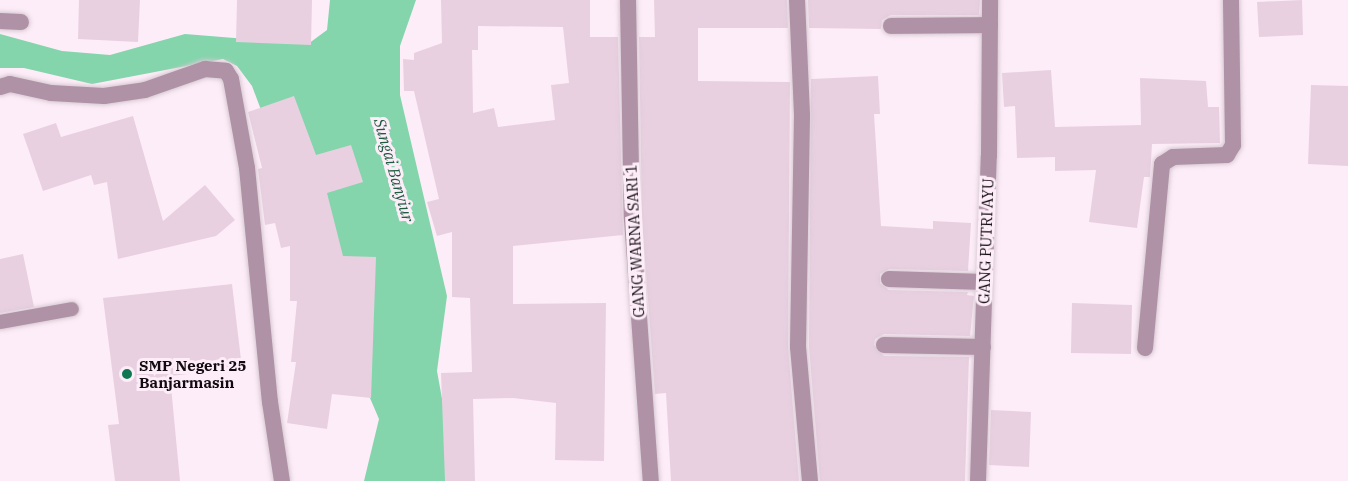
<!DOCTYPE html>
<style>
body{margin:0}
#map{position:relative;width:1348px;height:481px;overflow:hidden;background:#fdedf8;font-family:"IBM Plex Serif",serif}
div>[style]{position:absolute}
.water>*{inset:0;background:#84d5ac}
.building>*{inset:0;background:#e8d0e1}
.roads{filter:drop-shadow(0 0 2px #d7c9d3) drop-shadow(0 0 2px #d7c9d3)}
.service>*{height:14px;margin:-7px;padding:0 7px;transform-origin:7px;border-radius:7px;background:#af92a6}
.minor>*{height:16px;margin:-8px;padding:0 8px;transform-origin:8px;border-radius:8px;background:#af92a6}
.dots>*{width:16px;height:16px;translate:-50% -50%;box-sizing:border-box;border:3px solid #fdedf8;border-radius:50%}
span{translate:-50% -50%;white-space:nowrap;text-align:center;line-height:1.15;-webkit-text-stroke:6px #fdedf8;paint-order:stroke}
.street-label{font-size:15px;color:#120a10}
.poi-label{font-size:15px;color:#120a10;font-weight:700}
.left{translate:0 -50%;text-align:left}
.water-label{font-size:16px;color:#1e5b40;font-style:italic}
</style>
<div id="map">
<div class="water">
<div style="clip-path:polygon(330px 0,416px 0,400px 46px,400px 95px,447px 296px,437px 371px,454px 465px,453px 481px,364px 481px,379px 419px,370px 398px,329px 344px,302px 219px,252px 86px,237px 66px,223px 59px,92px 84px,24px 68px,0 68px,0 34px,62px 51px,110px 55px,185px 34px,308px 44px,327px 30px)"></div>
</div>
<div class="building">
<div style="clip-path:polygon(79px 0,140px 0,138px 42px,78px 39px)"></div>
<div style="clip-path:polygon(237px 0,312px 0,311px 45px,236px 42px)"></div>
<div style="clip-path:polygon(evenodd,441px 0,590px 0,590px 37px,618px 37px,623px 235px,513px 246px,513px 304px,606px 303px,604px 461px,555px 460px,556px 403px,513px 398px,473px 399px,475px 481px,445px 481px,441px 373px,472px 372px,470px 298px,452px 297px,452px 232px,437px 236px,427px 202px,439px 199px,414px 91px,404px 91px,403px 59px,414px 60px,414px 53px,442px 43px,441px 0,478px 26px,563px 27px,569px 83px,551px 85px,555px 120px,498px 127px,494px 108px,473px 113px,472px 50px,478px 50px,478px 26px)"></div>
<div style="clip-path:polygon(654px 0,787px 0,788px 28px,698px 28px,698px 81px,790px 82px,788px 347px,799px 481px,671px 481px,666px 393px,655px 394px,642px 219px,639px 37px,655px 37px)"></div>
<div style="clip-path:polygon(808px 0,980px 0,979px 15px,891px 15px,882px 20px,881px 29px,809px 28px)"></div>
<div style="clip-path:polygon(1302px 0,1303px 35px,1259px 37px,1257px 2px)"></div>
<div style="clip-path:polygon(1051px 70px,1055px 127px,1141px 125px,1140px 78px,1206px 81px,1208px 107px,1219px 107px,1220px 143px,1152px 144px,1150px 177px,1144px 177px,1137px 228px,1089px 222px,1096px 170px,1055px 171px,1055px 157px,1017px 158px,1015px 106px,1004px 107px,1002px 73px)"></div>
<div style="clip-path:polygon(878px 76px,880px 114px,874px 114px,881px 226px,933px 229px,933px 221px,971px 223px,968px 271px,889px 269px,880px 274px,880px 283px,889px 290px,968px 292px,967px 295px,974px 296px,970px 336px,884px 334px,875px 339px,874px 345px,884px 356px,969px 357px,965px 481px,820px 481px,809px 347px,811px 79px)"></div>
<div style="clip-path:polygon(1311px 85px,1348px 86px,1348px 166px,1308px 164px)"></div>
<div style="clip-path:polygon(294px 96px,316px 155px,351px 145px,363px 182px,327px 193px,343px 256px,376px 257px,371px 398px,332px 394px,327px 429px,287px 423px,296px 362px,291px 362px,297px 301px,290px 301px,290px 246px,281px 248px,275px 223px,265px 225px,258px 169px,262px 168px,248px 112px)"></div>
<div style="clip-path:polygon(133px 116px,163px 221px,205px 185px,235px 220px,216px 236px,118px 259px,107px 182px,94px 185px,91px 175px,43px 191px,23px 134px,56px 123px,61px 137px)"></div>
<div style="clip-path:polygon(23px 254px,34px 307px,0 313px,0 259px)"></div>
<div style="clip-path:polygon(232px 284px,242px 368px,170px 376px,180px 481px,115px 481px,108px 425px,119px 424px,103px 298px)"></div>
<div style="clip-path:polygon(1072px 303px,1132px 305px,1131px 354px,1071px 353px)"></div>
<div style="clip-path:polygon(991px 410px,1031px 412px,1029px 467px,989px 465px)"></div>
</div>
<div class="roads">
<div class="service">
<div style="left:0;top:322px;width:73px;rotate:-10.2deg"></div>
</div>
<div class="minor">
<div style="left:628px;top:0;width:219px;rotate:89deg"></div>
<div style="left:632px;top:219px;width:263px;rotate:85.9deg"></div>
<div style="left:797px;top:0;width:116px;rotate:87.5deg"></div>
<div style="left:802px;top:116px;width:231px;rotate:91deg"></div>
<div style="left:798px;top:347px;width:135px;rotate:84.9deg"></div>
<div style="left:0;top:21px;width:21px;rotate:3deg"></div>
<div style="left:891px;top:26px;width:99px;rotate:-0.6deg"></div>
<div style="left:0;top:87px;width:10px;rotate:-17deg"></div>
<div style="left:10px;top:84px;width:42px;rotate:12.4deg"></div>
<div style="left:51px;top:93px;width:53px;rotate:3.2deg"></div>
<div style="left:104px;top:96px;width:41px;rotate:-8.3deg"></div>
<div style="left:145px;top:90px;width:64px;rotate:-19.3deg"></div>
<div style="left:205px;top:69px;width:21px;rotate:5deg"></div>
<div style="left:226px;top:71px;width:9px;rotate:58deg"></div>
<div style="left:231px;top:79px;width:90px;rotate:79.8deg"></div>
<div style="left:247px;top:168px;width:235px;rotate:84.4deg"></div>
<div style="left:270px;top:402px;width:80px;rotate:81.4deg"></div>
<div style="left:889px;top:279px;width:95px;rotate:1.8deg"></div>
<div style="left:884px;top:345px;width:99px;rotate:1.2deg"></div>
<div style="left:1145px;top:348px;width:185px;rotate:-84.7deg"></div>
<div style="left:1162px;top:164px;width:13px;rotate:-32deg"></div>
<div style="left:1173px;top:157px;width:54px;rotate:-2.1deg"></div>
<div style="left:1227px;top:155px;width:12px;rotate:-59deg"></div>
<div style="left:1233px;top:145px;width:145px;rotate:-90.8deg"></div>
<div style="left:978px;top:481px;width:325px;rotate:-88.1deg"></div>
<div style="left:989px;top:156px;width:156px;rotate:-89.6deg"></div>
</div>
</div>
<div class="dots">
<div style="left:127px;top:374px;background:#0f7851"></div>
</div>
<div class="street-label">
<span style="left:635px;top:241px;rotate:-93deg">GANG WARNA SARI 1</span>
<span style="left:986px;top:241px;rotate:-88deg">GANG PUTRI AYU</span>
</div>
<div class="poi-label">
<span class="left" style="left:139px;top:374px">SMP Negeri 25<br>Banjarmasin</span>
</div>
<div class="water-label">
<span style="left:394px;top:170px;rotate:74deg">Sungai Banyiur</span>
</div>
</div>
